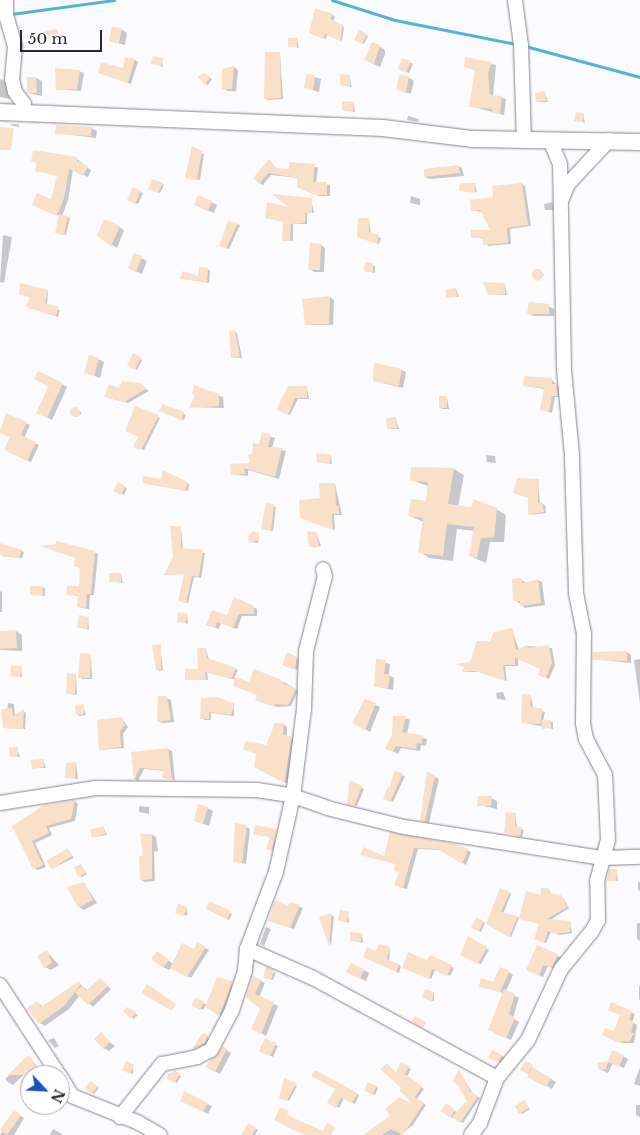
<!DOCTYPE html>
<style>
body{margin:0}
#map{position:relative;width:640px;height:1135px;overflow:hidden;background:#fbfafd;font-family:"Libre Baskerville",serif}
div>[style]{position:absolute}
.shadow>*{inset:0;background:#0003}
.stream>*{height:3px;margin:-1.5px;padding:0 1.5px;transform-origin:1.5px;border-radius:1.5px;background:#56b1d8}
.building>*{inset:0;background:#f9e0c9}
.round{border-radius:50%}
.roads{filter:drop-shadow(0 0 1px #868390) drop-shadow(0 0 1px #868390)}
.minor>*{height:14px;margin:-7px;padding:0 7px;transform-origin:7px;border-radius:7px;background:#fff}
.tertiary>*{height:16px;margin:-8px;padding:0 8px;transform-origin:8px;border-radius:8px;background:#fff}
span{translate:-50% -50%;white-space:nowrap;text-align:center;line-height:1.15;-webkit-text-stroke:5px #fff;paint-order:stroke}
.north{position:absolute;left:20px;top:1065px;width:50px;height:50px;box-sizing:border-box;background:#fff;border:1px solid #a9a9ab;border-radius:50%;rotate:115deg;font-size:14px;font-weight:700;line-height:20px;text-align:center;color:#28272c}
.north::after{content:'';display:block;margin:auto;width:18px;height:22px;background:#1b52be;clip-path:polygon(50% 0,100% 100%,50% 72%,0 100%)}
.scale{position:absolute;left:20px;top:30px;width:82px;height:22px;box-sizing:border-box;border:2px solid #28272c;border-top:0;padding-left:6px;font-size:15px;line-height:18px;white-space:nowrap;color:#28272c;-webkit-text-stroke:4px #fff;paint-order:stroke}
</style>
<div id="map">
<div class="shadow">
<div style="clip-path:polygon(316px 9px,335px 16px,333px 22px,344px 27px,342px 41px,327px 35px,326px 39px,313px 34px)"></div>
<div style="clip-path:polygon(121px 29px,127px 33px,125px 45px,110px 41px)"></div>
<div style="clip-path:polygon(57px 31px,60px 39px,47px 39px)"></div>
<div style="clip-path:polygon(360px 32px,368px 36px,364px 44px,356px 40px)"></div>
<div style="clip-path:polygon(297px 39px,299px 48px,289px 46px)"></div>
<div style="clip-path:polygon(379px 46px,385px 50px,385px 54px,380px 67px,371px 63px)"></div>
<div style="clip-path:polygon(280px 53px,283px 99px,268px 100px,265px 99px)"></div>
<div style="clip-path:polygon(162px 59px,163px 67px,152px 63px)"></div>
<div style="clip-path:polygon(403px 59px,413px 64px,409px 73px,399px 68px)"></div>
<div style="clip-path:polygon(466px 59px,496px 65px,493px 96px,506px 99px,504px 115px,470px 106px,476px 70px,465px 67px)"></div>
<div style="clip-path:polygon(135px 60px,138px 62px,131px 84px,103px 74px,124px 70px)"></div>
<div style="clip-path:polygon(234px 67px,238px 70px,236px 91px,228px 91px,223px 88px)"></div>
<div style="clip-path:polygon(79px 71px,84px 73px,81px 91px,57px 89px)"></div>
<div style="clip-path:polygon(204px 74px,212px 79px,208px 85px,206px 84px)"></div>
<div style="clip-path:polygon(307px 75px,321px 79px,319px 92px,305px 88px)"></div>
<div style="clip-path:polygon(349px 76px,352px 87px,341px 85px)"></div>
<div style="clip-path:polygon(408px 77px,414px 81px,411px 94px,398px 90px)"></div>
<div style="clip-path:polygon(36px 78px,42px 81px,42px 96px,28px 93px)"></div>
<div style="clip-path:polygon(0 79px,9px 83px,10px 99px,0 97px)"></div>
<div style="clip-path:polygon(545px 93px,548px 102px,537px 102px)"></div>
<div style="clip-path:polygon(354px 103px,355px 112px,343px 110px)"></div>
<div style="clip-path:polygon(583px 114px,585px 123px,576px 120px)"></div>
<div style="clip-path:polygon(408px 116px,419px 119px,418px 122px,407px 120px)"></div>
<div style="clip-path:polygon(10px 124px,18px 124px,20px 127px,13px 126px)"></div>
<div style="clip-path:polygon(91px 128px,97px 131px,96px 138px,57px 133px)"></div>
<div style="clip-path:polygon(192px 148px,204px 154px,200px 180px,189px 178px)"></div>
<div style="clip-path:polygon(77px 159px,91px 170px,88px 177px,73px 170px,68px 200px,62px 216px,70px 218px,66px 235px,59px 234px,60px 216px,38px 206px,52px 201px,58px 176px,37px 170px,37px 163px,33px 161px)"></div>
<div style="clip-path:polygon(269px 160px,278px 170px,318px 167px,316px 183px,330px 185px,330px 196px,319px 196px,302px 188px,298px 178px,271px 175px,263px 185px,260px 183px)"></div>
<div style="clip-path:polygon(458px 166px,462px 168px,464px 176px,430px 179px,425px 177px)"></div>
<div style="clip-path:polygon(153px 180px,164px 185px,160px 193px,150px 188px)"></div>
<div style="clip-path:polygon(461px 184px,475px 184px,477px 192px,462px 190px)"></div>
<div style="clip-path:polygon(522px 184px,525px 186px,531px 226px,510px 229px,511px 244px,488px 246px,484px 239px,472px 237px,492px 231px,482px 212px,472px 210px)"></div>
<div style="clip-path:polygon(134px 189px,143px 193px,138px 204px,129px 200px)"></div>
<div style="clip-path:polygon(411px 196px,420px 199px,420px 205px,410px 203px)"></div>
<div style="clip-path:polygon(311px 199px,314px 213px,307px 213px,307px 224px,293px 224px,293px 241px,283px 240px,293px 210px)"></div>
<div style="clip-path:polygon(211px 202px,217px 205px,214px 213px,201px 208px)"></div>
<div style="clip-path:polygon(552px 202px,554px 210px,545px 210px,544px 204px)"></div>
<div style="clip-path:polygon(369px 219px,371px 234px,381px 238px,379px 244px,361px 238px)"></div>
<div style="clip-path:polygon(229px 222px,240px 225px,229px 249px,220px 245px)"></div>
<div style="clip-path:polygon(119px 227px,124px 230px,117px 248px,98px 236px)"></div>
<div style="clip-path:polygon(3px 235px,12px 237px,4px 283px,0 282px)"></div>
<div style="clip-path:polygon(321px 245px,325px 248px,324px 272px,314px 272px,310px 269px)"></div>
<div style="clip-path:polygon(135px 255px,147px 261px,142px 274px,135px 271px)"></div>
<div style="clip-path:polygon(366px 264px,375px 266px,375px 273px,365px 271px)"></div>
<div style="clip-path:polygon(200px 268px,210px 270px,209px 283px,184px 279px,199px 278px)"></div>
<div style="clip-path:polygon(536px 269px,544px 275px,538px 281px,533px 272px)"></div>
<div style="clip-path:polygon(505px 284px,507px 295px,489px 294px)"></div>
<div style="clip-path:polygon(456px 289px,459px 297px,448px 297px)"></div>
<div style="clip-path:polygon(48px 291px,47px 305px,60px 310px,58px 317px,30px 308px,31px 297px,22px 295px)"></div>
<div style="clip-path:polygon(330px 297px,334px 300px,333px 325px,306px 325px)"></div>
<div style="clip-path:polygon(542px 303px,554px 309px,554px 316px,534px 316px,528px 313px,528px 305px)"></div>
<div style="clip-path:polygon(234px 332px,237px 333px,242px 358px,232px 357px)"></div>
<div style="clip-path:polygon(133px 355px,142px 360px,137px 370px,128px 365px)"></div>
<div style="clip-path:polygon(98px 359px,104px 362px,100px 378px,86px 373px)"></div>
<div style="clip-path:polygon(402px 370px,406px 372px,403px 388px,374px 381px)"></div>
<div style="clip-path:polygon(551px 379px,560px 388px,561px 397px,555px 397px,552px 413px,541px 409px,545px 389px,525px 386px)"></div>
<div style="clip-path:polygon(62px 384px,67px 387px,52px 420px,43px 415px)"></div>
<div style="clip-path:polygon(140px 385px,149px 391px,128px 403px,109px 398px,119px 390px)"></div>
<div style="clip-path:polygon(307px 388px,309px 399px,298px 399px,290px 415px,278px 409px)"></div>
<div style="clip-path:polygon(218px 395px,223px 397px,224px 408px,191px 407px)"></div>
<div style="clip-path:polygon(447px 397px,449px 409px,442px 409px,440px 408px)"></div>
<div style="clip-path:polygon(163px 405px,186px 415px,184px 420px,163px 412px)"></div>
<div style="clip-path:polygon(76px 408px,82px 413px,77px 417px,72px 410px)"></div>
<div style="clip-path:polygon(135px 408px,160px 418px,144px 450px,135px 446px,140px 436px)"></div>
<div style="clip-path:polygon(6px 415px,30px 425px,24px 438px,39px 445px,31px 462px,9px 452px,12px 437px,0 432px)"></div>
<div style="clip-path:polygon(396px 419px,399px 429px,388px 429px)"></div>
<div style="clip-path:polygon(263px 434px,275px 438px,272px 448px,286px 451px,279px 479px,248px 470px,248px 476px,232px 474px,251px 464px)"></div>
<div style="clip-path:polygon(486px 455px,495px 456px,496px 463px,487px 462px)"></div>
<div style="clip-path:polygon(331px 456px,332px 464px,318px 462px)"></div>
<div style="clip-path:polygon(412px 469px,454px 469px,464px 475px,458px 507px,496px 509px,506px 515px,504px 542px,490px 542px,486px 563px,470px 556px,475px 531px,457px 529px,453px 561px,429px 558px,420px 552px,424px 522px,410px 516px,427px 502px,428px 486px,411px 480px)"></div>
<div style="clip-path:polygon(164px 472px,189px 484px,188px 491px,143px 483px,163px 480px)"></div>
<div style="clip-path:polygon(538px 480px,540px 503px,545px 505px,546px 513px,531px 515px)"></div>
<div style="clip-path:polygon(118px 484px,127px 488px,124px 495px,115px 490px)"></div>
<div style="clip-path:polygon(335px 484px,342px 515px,334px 515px,335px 530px,304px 518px)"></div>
<div style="clip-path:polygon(267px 504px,276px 507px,273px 531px,262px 529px)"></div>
<div style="clip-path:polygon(181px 528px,183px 550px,205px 553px,201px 578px,194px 577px,188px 603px,182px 602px,185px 574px,166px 575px,174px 557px)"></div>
<div style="clip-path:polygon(259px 534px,258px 543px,250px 542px)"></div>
<div style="clip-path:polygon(317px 534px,321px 546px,313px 547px,311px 546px)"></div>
<div style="clip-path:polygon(0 550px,22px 551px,24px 552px,22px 558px,2px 556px)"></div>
<div style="clip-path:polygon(94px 552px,98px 554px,94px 595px,90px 595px,89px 609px,82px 608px,79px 607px,79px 596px,67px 594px,80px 587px,81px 568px,75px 566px)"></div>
<div style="clip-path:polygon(121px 574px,123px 583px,110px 581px)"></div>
<div style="clip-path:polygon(522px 580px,526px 583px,537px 580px,542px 582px,545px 605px,525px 608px,515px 600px)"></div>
<div style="clip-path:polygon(31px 587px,45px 588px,45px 596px,31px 594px)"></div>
<div style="clip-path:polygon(0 591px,2px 592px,2px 612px,0 612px)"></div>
<div style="clip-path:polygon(253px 607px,257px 609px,257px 616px,242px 616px,237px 629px,221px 623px,219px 629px,208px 625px)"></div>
<div style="clip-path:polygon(187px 614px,188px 624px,178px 621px)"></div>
<div style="clip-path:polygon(88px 618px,89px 630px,78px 627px)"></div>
<div style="clip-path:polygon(512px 630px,519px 650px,527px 646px,552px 648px,555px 665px,549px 679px,543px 676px,542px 669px,518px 658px,518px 666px,505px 666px,507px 681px,480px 672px,463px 672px,491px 643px)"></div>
<div style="clip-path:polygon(16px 631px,22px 635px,22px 651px,0 650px,0 641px)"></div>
<div style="clip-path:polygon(160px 645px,163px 670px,159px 671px,157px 669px)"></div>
<div style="clip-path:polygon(206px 649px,209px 660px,238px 670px,234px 678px,250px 684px,284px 682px,298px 691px,291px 706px,277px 707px,259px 700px,258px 695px,236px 680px,207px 672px,208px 680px,186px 680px,199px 670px)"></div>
<div style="clip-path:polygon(627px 652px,631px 655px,631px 663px,594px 659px)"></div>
<div style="clip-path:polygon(288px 654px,299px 660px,297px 670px,285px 666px)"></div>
<div style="clip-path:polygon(91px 655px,92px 679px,82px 679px,80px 677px)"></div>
<div style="clip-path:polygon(640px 659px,640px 704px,634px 660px)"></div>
<div style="clip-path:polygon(377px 661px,390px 664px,389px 675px,394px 678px,393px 690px,375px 686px)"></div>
<div style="clip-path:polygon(21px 667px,22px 677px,12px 675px)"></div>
<div style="clip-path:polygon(76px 675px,77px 695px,70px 694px,67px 693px)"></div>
<div style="clip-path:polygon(503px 692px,506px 700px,497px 699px,496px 693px)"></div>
<div style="clip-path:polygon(531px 696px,533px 708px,545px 712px,543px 721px,553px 722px,553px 729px,522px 722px)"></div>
<div style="clip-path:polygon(167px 698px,171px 700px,174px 722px,162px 723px,158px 721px)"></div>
<div style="clip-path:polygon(202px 699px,234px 705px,234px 716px,211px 713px,211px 720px,204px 720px)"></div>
<div style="clip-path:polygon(8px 703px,14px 704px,15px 716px,26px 712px,25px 729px,5px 728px)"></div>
<div style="clip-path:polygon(375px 705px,380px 707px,370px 732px,354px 723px)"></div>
<div style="clip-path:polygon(83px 706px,86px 715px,79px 716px,77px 714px)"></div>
<div style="clip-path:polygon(122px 718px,128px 727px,123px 734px,124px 748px,100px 750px)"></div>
<div style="clip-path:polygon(406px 718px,410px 720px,407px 734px,427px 739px,426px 746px,421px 745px,420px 751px,401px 748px,398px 754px,392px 751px)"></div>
<div style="clip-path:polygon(283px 724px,287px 727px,287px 736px,295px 740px,288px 784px,254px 766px)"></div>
<div style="clip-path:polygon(17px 748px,20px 757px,11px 756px)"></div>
<div style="clip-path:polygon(168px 749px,172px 751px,175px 780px,164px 778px,164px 771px,144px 769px,138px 781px,135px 779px,132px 753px)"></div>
<div style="clip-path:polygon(43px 760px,46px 768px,33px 768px)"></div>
<div style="clip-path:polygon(76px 763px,78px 779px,69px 778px,66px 777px)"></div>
<div style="clip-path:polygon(395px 773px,405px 776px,393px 802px,384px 798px,391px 790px)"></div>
<div style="clip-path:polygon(428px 773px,439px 779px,429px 823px,421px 820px)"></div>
<div style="clip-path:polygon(351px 782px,364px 789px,357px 806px,351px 805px)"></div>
<div style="clip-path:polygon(491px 798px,497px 801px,497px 809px,479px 805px)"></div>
<div style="clip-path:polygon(75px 801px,78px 804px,75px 821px,49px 828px,52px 835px,35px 843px,46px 867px,38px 870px,34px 868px,14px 827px)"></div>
<div style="clip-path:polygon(139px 806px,149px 807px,149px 814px,139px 812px)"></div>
<div style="clip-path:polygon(207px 808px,213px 811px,209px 826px,195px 821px)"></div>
<div style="clip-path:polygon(515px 814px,517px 827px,524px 830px,522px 837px,506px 832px)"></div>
<div style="clip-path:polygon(103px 827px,107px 835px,94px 837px)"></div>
<div style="clip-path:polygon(246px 827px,250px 829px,246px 864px,234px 861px)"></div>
<div style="clip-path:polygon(276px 830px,274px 851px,270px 850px,272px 837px,254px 834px)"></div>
<div style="clip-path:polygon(391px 834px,467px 850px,471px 852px,466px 865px,443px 850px,418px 849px,407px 889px,399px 887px,400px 873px,396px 870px,397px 864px,362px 855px,385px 857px)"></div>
<div style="clip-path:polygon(152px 835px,156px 837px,158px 851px,154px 852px,155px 881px,145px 882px,141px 880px)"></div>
<div style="clip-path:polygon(68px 850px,74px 858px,53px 868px,48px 862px)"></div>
<div style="clip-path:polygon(81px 865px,87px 874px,82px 877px,79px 876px)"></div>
<div style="clip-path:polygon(616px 870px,618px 881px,608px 880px)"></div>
<div style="clip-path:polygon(638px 882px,640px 882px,640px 891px,638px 890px)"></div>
<div style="clip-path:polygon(84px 883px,97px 903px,84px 910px,79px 907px)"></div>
<div style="clip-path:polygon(549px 889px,551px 895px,563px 898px,569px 908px,549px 921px,570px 922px,572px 933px,560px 935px,551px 932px,546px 943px,538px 940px,541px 924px,519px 918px,511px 937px,487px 924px,509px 893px,511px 894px,503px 914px,520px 918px)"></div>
<div style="clip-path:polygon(210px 903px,232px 914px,229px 920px,207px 909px)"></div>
<div style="clip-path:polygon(291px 904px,303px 908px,294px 929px,270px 921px)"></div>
<div style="clip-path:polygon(187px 908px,187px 916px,178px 913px)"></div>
<div style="clip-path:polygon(348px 913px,349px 923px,342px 921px)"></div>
<div style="clip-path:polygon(331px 915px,334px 916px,331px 946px,321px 918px)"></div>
<div style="clip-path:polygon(476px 919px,485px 923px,481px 932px,473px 928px)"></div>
<div style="clip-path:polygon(637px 923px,640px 923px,640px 941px,637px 939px)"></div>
<div style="clip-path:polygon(266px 927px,271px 929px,264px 946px,260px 944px)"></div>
<div style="clip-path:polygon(362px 934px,363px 943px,351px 940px)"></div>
<div style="clip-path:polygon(468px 938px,489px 950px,481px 964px,461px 955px)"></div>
<div style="clip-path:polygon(198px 944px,209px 950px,191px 978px,171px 968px,169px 970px,163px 967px,163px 956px,173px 964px,195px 950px)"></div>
<div style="clip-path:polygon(538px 947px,562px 958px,556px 970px,548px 966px,543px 977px,531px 971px)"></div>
<div style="clip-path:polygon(390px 949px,389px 961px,401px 966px,399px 973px,364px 956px)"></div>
<div style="clip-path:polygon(47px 952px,59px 965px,51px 970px,45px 967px)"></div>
<div style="clip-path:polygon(430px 956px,454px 968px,450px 976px,435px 970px,431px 979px,406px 968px,428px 962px)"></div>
<div style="clip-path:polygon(267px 969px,276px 973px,273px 980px,267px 978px)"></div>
<div style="clip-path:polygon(364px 970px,369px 973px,366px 981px,353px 975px)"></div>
<div style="clip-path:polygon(509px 972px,513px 975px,506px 991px,519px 998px,513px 1018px,519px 1022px,511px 1040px,494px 1033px,503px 993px,481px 986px,494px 983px)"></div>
<div style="clip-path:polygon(253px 977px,265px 983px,259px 997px,278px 1006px,266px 1036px,252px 1028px,262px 1009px,247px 996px)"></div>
<div style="clip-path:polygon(100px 980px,111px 989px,93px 1007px,80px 995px,69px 1009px,45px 1026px,40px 1023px,37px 1002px,43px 1007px,79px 983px,88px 991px)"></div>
<div style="clip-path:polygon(231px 984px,233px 985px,222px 1016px,205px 1006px,203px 1010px,193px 1005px,196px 999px,207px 1005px)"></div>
<div style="clip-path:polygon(639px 986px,640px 986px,640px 1000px,639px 999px)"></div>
<div style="clip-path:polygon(434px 993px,434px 1001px,426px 999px)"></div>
<div style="clip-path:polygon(612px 1004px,635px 1014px,632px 1022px,637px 1025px,634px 1043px,622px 1043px,607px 1037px,615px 1033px,622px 1015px)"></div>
<div style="clip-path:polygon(128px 1009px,138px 1015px,134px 1019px,125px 1011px)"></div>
<div style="clip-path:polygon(203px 1034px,210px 1039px,207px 1044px,193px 1049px)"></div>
<div style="clip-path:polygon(54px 1038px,59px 1046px,55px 1048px,48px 1040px)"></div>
<div style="clip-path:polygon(105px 1038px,115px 1046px,109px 1051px,103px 1048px)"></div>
<div style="clip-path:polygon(266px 1040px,278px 1046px,273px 1057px,260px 1051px)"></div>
<div style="clip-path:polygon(223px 1048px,231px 1053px,220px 1074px,207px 1067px)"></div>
<div style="clip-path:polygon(613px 1051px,628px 1059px,624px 1068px,613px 1063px,608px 1073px,599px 1069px,598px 1064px,609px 1062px)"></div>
<div style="clip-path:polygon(493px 1052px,504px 1057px,501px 1063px,490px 1058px)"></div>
<div style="clip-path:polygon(30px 1057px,43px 1075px,31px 1075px,28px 1071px,13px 1085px,9px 1083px,5px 1079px)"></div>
<div style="clip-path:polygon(525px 1063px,556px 1082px,552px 1089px,522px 1070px)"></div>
<div style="clip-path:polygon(401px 1064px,411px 1069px,407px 1077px,424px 1089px,417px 1099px,426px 1105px,413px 1125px,400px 1135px,374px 1135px,417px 1108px,387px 1065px,397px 1074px)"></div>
<div style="clip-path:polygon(133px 1066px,133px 1074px,124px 1070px)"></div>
<div style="clip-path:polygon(640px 1067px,640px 1086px,634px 1084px)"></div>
<div style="clip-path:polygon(315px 1071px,359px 1095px,355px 1104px,344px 1098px,339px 1108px,329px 1103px,336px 1089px)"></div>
<div style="clip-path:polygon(459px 1071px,473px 1094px,480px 1098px,463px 1123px,451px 1117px,446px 1105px,458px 1113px,470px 1106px,458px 1083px)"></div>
<div style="clip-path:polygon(170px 1073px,181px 1076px,177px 1083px,167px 1077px)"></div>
<div style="clip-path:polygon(284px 1080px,297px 1086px,289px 1101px,282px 1098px)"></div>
<div style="clip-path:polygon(368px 1083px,378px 1088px,375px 1095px,365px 1090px)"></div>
<div style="clip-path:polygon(93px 1084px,99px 1088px,94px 1094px,92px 1093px)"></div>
<div style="clip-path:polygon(524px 1101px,530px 1109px,522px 1114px,520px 1113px)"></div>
<div style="clip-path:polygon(186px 1103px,207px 1104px,212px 1106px,208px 1114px)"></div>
<div style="clip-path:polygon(636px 1105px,640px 1105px,640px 1117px,636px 1115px)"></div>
<div style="clip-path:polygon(15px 1112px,24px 1118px,14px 1135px,0 1135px)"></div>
<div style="clip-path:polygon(249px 1125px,258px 1130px,255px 1135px,243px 1135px)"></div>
<div style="clip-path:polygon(53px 1129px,60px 1133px,63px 1135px,50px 1135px)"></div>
</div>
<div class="stream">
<div style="left:332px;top:0;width:66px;rotate:17.6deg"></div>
<div style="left:395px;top:20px;width:123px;rotate:11.2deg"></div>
<div style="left:11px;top:14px;width:104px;rotate:-7.7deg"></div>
<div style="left:525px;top:46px;width:119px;rotate:15.1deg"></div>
</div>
<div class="building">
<div style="clip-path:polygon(315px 8px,333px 14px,331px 19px,343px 25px,340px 41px,325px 34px,323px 39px,309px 33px)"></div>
<div style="clip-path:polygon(112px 27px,122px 28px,119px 43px,109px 41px)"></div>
<div style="clip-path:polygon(57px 29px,58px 38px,46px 40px,45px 31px)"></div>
<div style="clip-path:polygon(359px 30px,367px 34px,362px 44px,354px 40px)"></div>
<div style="clip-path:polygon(288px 38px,297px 38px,297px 47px,288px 47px)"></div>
<div style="clip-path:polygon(372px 42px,380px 45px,374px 64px,364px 60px)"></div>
<div style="clip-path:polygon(265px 52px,280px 52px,281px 98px,264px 99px)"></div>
<div style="clip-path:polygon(153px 56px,163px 58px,161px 66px,151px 64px)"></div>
<div style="clip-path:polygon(125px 57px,135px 59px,128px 83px,98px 73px,101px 62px,123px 68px)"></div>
<div style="clip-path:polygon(465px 57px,492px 62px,488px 73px,490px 95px,502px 96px,500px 114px,492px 113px,492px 109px,469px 107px,475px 69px,464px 67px)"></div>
<div style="clip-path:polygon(402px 58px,411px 61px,406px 73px,398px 69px)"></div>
<div style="clip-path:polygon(234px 66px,232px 89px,222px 89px,222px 69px)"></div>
<div style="clip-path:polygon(55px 68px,80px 70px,77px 89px,56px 90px)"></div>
<div style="clip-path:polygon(204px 73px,210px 77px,205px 85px,198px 77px)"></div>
<div style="clip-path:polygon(306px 74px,315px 75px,313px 90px,304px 88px)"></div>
<div style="clip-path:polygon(340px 74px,350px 75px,350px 86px,340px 85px)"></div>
<div style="clip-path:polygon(399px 75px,409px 76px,406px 92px,396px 90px)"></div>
<div style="clip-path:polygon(27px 77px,36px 77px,37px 93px,27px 93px)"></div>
<div style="clip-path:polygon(545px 91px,546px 101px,536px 102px,535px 93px)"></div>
<div style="clip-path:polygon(342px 101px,354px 102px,353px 111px,342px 110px)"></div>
<div style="clip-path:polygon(576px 112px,584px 113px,583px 122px,574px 121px)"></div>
<div style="clip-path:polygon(56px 125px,92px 127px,91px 136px,55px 134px)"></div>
<div style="clip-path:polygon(0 127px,14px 128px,11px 150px,0 150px)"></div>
<div style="clip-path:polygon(192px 146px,202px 151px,197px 180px,185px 178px)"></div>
<div style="clip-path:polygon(33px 150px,77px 157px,77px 161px,88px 166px,83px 176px,69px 169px,64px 198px,57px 216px,32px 205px,37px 193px,51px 199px,57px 176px,35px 171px,37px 162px,31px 162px)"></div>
<div style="clip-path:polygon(269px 159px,276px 168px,289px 169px,289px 162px,315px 164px,313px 182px,327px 182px,327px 195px,314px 195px,297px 187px,297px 178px,268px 173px,259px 184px,253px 178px)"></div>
<div style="clip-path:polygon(458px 165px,460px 173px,424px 177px,424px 169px)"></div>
<div style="clip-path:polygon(152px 179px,163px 183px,158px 193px,148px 189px)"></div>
<div style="clip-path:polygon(460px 183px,475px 183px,475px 193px,459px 191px)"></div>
<div style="clip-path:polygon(522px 183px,528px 225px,507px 228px,508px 243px,483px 245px,482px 238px,471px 238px,471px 230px,490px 230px,480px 210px,471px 211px,470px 200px,493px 197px,492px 186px)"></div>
<div style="clip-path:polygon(133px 187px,141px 191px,135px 204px,127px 200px)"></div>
<div style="clip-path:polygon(272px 194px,312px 198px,312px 213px,305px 213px,305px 223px,291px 224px,290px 241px,282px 241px,283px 222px,265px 218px,267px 202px,288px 207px)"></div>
<div style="clip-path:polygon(198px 195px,212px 201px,208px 211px,194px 205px)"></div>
<div style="clip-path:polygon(59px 214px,68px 216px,64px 235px,55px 233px)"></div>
<div style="clip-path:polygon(358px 218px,369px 218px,369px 232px,379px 235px,377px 244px,357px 237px)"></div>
<div style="clip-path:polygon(104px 219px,120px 226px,111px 246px,97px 236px)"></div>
<div style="clip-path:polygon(228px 221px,238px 223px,226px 249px,219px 246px)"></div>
<div style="clip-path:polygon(310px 243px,321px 244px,320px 270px,308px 270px)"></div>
<div style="clip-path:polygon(134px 253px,142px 256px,136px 272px,128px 268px)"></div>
<div style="clip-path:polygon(365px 262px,373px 263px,373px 272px,364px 271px)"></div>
<div style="clip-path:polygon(199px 267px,208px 268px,207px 282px,180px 279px,183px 271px,198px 276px)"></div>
<div class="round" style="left:531.5px;top:268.5px;width:11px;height:11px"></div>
<div style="clip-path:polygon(483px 282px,505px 283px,505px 294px,488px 295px)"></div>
<div style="clip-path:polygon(20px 283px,48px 290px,45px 303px,59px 307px,56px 316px,26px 307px,30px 296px,19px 295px)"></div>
<div style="clip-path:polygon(456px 288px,457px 297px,446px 298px,446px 289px)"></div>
<div style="clip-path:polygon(330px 296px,329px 324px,305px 325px,302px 299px)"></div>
<div style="clip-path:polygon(529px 302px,549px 304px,549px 314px,527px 314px)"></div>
<div style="clip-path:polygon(235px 330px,240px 357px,231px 358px,229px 331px)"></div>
<div style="clip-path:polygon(133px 353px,141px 357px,135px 370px,127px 366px)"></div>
<div style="clip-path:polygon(89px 355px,99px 358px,94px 376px,84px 373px)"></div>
<div style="clip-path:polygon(374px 363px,402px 369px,399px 386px,373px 381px)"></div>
<div style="clip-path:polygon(38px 371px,63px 383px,47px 418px,36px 413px,48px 387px,34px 379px)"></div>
<div style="clip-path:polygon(524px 376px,552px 378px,552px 384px,557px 384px,558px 396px,552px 396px,549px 412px,540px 410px,544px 388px,523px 386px)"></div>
<div style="clip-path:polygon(122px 381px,141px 383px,146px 389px,124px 402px,104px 397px,109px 384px,119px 388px)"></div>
<div style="clip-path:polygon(194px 385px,219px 394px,219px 406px,189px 408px,195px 395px,192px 394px)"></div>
<div style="clip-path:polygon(288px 386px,307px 386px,307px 398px,295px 398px,288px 415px,276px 410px)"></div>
<div style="clip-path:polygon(439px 396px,447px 396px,447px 408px,439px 408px)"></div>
<div style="clip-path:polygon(163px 404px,184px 412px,181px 420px,159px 411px)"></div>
<div style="clip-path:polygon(135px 406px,159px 415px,141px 450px,133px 447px,138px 437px,125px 431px)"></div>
<div class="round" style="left:70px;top:407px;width:10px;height:10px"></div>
<div style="clip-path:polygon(6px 413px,27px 422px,21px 435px,36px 442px,27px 461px,4px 450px,10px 437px,0 433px)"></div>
<div style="clip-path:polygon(396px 417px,397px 428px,387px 429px,386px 418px)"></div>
<div style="clip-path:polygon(262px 432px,271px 435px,268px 447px,282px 448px,275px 477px,244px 468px,245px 474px,231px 475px,230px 464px,250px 463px,248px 454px,252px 454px,253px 443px,259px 444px)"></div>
<div style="clip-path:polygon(316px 453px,331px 455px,330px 464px,317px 462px)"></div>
<div style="clip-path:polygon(411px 467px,454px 468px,448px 504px,471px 507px,474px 499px,497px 508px,494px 537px,481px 538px,477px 558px,469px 556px,474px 527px,447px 524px,443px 556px,418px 553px,423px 518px,408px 516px,411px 499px,426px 501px,428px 482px,410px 481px)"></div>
<div style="clip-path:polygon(163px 470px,188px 482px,185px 491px,142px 483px,143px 476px,161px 479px)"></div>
<div style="clip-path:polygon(517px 478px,539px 479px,538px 502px,542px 502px,544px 512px,528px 515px,528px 498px,513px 493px)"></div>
<div style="clip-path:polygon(118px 482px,125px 486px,121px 495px,113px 491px)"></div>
<div style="clip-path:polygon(319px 483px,335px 483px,336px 506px,339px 506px,339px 514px,332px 514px,333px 530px,300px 518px,299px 500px,320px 498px)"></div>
<div style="clip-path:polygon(266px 503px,274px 504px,271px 531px,261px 529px)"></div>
<div style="clip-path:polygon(170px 526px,181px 526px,181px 548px,203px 550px,199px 577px,192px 576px,186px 603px,178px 601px,184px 574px,164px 575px,173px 557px)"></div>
<div style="clip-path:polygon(253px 531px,259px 533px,259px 540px,249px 543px,248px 536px)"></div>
<div style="clip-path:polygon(307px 531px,317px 532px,319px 546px,309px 547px)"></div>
<div style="clip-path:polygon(56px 541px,95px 551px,91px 594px,87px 594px,86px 608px,77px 607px,78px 595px,66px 595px,67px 586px,79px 586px,80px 567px,74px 566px,75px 558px,40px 546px,56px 544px)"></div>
<div style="clip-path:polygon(0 543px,22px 550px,19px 558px,0 555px)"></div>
<div style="clip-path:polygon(109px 573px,121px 573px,121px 582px,109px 582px)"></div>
<div style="clip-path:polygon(522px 578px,523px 583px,538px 579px,541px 603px,520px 606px,520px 601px,513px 601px,512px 579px)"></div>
<div style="clip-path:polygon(30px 586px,43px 586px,43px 595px,30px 595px)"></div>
<div style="clip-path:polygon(234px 597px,254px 606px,254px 614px,239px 614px,233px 628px,217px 622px,215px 628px,206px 625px,212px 610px,227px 615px)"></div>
<div style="clip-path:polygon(178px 612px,187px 613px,186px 623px,177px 622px)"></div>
<div style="clip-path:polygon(79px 615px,89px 617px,87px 629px,77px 627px)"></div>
<div style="clip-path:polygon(512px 628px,516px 650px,527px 645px,529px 648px,549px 645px,552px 663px,546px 678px,538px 675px,540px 669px,515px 658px,515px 665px,503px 665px,505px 681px,475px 671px,462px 672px,464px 667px,456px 664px,470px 662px,477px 641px,490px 641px,494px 632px)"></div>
<div style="clip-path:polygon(16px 630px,17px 648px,0 649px,0 631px)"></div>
<div style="clip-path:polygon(161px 644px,161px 670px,156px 670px,152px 645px)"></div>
<div style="clip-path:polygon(197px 648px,206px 648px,207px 658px,236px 668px,231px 679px,205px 672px,206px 680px,185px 680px,185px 669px,198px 669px)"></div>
<div style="clip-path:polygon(627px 651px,627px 661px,592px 660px,593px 652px)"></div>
<div style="clip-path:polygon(287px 652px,297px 657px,295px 670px,282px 665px)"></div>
<div style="clip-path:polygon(80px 653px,91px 654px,90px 678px,78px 678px)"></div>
<div style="clip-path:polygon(376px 659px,386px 660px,384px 674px,390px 674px,388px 688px,374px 687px)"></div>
<div style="clip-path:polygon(11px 665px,22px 666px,20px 677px,10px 676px)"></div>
<div style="clip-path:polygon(254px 669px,282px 680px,283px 683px,296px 689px,288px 705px,275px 704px,274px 707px,255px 700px,257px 695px,233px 686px,235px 677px,249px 682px)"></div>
<div style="clip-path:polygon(67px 673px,76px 674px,75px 694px,66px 694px)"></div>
<div style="clip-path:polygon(522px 694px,531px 695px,530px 706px,543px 709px,540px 724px,521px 723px)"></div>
<div style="clip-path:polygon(158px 696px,167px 696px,171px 720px,157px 722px)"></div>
<div style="clip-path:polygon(217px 697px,235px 704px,231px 715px,209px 712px,209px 719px,200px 719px,201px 698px)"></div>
<div style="clip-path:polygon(365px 699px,376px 703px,365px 730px,352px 723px)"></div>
<div style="clip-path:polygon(84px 704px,84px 714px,76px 715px,75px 705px)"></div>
<div style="clip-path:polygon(12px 708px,13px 716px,24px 709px,23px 729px,3px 728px,1px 709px)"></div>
<div style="clip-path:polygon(393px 716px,406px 716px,402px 732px,423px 735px,422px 744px,417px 743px,416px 749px,396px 746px,393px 752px,385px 749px,392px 734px)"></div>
<div style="clip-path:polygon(122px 717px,125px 725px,120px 731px,121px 747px,99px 750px,97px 720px)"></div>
<div style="clip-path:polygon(541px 720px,551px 720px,551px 728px,542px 729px)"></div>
<div style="clip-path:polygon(275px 723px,284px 723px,283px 734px,292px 737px,284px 783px,254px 767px,256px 754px,243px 749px,246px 741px,266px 745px)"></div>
<div style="clip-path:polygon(9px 747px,18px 747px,18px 756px,10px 757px)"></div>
<div style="clip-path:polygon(168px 748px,172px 779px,162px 778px,163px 770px,140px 768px,134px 780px,131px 752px)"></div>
<div style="clip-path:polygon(43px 759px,44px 767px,32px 769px,31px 760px)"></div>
<div style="clip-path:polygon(76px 762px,75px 778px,65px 778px,66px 763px)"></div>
<div style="clip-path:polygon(394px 771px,403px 773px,390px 802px,383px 799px,388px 787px,390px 788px)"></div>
<div style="clip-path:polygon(427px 771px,435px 776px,425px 821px,420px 821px)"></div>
<div style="clip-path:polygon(350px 780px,362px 786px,354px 806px,347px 804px)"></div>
<div style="clip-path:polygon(478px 796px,492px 796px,491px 806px,477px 806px)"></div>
<div style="clip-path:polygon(75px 800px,71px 819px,46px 826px,49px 833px,32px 841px,43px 865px,33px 869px,12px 826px,44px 805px)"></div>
<div style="clip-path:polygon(198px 804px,208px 807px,203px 824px,194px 821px)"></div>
<div style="clip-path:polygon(506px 812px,516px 813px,515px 826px,522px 827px,520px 836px,504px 833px)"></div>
<div style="clip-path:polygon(235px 823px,247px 825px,242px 863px,233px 862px)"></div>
<div style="clip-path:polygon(255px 825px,277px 829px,272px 851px,266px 849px,270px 837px,253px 834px)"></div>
<div style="clip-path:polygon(103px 826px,105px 834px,92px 838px,90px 830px)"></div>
<div style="clip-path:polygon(390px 832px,456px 844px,468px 849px,462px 864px,438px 849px,414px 848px,403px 888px,394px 885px,399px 872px,394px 871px,395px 864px,360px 855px,364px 847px,384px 856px)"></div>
<div style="clip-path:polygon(140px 834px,152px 834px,152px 879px,140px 880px,139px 857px,143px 855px)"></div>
<div style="clip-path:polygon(68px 848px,72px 856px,52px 869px,46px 861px)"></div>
<div style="clip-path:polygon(81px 864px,86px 873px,78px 877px,74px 867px)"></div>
<div style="clip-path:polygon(609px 869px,617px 869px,616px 881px,607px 881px)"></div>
<div style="clip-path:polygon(84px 882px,93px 900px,78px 908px,67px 887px)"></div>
<div style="clip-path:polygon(500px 888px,510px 892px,501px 912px,518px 916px,509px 937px,486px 924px)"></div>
<div style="clip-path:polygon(541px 888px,549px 888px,549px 893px,561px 895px,567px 907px,547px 919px,571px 921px,570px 932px,556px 934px,548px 931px,544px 943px,534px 939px,539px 924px,519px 919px,526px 891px,541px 895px)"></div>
<div style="clip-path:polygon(275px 900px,288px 906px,290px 902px,300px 905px,290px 928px,268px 921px)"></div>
<div style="clip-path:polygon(209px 901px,231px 911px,227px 919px,206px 909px)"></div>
<div style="clip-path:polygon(178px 903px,187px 907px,184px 916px,175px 913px)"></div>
<div style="clip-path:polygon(340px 910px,349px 912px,347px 922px,338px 921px)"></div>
<div style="clip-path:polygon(332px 913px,329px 946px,319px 917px)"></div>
<div style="clip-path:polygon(476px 917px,484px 921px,479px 931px,471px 928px)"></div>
<div style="clip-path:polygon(350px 932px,362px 933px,361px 942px,350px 941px)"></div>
<div style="clip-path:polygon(468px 936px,487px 947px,478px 964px,460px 955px)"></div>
<div style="clip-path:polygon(197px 942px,206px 947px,187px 977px,170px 968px,182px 943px,194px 949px)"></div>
<div style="clip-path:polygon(379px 944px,390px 947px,387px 959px,399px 964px,396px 972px,363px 957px,367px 947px,376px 951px)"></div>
<div style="clip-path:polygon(537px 945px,558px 954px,552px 968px,543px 965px,539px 976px,526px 970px)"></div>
<div style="clip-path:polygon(47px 950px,52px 963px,44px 968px,37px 956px)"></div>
<div style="clip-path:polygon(157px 951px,169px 960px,163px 968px,151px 959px)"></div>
<div style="clip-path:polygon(408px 952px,427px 960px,430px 955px,452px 965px,447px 976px,432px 969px,429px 979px,402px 968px)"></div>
<div style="clip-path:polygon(351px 963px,364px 969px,360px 979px,346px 972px)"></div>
<div style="clip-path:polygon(266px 967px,274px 970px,271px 980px,263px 978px)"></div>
<div style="clip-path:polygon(500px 967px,510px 971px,500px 992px,479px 987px,481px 978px,493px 982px)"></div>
<div style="clip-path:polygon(253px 976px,261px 980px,255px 994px,274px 1002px,261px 1034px,251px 1029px,260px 1009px,246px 997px)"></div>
<div style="clip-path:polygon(217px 977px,233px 981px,219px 1016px,205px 1007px)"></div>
<div style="clip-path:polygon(100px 978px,108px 986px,88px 1005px,75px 992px,82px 986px,86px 991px)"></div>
<div style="clip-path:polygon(79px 981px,81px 984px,64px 1006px,39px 1024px,27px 1008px,37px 1001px,41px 1007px)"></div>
<div style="clip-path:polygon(147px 984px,176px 1004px,172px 1011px,141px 993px)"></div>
<div style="clip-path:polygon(425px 989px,434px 992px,432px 1001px,422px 998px)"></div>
<div style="clip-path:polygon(504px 989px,515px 994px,509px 1014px,515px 1018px,506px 1038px,488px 1030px)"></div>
<div style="clip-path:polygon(196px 997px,204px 1002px,200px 1010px,191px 1005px)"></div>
<div style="clip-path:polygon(611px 1002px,632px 1011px,629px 1020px,634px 1022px,631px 1033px,634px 1033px,630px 1041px,617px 1042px,602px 1035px,605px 1028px,614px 1031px,620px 1015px,608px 1010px)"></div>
<div style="clip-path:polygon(127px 1007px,136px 1012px,131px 1019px,123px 1011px)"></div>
<div style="clip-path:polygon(415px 1016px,426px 1022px,423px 1028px,412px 1022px)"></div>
<div style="clip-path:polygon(101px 1032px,110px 1042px,103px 1049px,94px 1039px)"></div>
<div style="clip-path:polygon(203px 1033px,208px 1036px,205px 1043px,192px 1049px)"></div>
<div style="clip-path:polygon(265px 1038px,276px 1043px,270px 1056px,259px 1051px)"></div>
<div style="clip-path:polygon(223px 1046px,227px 1049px,215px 1072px,205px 1067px)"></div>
<div style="clip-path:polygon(492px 1050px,502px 1055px,498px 1063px,488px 1058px)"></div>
<div style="clip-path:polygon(612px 1050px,624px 1055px,619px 1067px,608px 1062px,606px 1069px,600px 1071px,597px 1063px,608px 1061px)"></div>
<div style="clip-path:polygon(27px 1056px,30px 1056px,40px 1075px,8px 1075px)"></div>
<div style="clip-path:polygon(126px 1061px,134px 1065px,130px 1074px,122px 1070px)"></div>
<div style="clip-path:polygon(525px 1061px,533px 1065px,528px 1074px,520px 1070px)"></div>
<div style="clip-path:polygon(401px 1062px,409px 1066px,405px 1074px,422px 1086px,415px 1097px,424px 1103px,403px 1135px,391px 1129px,382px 1135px,363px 1135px,390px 1116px,385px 1109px,399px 1097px,412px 1104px,399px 1090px,401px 1088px,380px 1069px,387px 1063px,396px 1073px)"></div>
<div style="clip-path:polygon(532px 1068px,551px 1078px,546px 1087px,527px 1077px)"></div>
<div style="clip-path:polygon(459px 1069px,470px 1091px,478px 1096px,460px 1123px,452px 1117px,465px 1102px,468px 1103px,457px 1084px,452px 1082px)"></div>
<div style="clip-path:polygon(175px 1070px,180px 1074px,174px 1083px,166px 1078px)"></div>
<div style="clip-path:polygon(315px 1070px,358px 1093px,352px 1103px,341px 1098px,336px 1108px,327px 1103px,335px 1089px,311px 1076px)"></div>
<div style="clip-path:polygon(284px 1078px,296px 1083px,287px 1101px,279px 1098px)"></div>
<div style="clip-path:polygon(90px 1081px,98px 1086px,92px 1094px,85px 1088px)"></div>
<div style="clip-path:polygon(368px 1082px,377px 1086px,372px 1095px,364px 1090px)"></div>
<div style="clip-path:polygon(184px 1091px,208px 1103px,203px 1112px,180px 1101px)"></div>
<div style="clip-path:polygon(524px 1100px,529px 1108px,519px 1114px,515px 1106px)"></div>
<div style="clip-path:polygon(446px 1103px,455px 1110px,450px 1118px,441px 1111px)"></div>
<div style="clip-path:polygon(280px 1107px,289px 1111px,287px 1115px,323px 1131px,327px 1123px,335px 1127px,331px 1135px,305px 1135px,287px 1127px,274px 1120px)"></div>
<div style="clip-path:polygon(14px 1110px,21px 1115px,7px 1135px,0 1130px)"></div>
<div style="clip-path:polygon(248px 1123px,256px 1128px,252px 1135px,241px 1135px)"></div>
</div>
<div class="roads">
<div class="minor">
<div style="left:6px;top:0;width:15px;rotate:90deg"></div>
<div style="left:6px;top:15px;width:32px;rotate:74deg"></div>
<div style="left:15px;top:46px;width:33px;rotate:95deg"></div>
<div style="left:12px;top:79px;width:13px;rotate:77deg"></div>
<div style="left:15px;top:92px;width:15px;rotate:53deg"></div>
<div style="left:24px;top:104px;width:9px;rotate:103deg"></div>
<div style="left:515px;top:0;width:45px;rotate:82.4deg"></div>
<div style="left:521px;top:45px;width:93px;rotate:88.2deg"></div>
<div style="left:562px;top:199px;width:16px;rotate:-68deg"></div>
<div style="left:568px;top:184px;width:60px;rotate:-47deg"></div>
<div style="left:0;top:803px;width:97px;rotate:-8.9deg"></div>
<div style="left:96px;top:788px;width:161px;rotate:0.7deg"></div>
<div style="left:257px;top:790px;width:36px;rotate:9deg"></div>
<div style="left:293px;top:796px;width:36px;rotate:19deg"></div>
<div style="left:327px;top:808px;width:79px;rotate:13.9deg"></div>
<div style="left:404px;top:827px;width:201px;rotate:8.9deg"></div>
<div style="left:603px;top:858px;width:37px;rotate:-2deg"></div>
<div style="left:247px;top:949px;width:72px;rotate:23.7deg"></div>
<div style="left:313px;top:978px;width:209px;rotate:28.5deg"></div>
<div style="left:0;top:985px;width:108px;rotate:56.8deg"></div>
<div style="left:60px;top:1076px;width:23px;rotate:59deg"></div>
<div style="left:72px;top:1096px;width:72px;rotate:21.9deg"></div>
<div style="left:139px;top:1123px;width:24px;rotate:30deg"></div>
<div style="left:120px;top:1117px;width:68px;rotate:-51.6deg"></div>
<div style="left:162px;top:1064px;width:36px;rotate:-11deg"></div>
<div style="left:197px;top:1057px;width:16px;rotate:-27deg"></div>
<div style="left:211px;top:1050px;width:45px;rotate:-62.3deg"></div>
<div style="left:232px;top:1010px;width:41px;rotate:-71.6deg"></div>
<div style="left:245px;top:971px;width:22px;rotate:-85deg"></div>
<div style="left:247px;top:949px;width:82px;rotate:-69.4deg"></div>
<div style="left:276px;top:872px;width:78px;rotate:-77.4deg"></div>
<div style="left:293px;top:796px;width:88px;rotate:-82.8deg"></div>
<div style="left:304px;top:709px;width:58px;rotate:-88deg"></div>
<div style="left:306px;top:651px;width:77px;rotate:-75.8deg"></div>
<div style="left:325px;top:576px;width:7px;rotate:-106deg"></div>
<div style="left:471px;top:1135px;width:15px;rotate:-53deg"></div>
<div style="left:480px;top:1123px;width:48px;rotate:-69.3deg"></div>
<div style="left:497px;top:1078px;width:49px;rotate:-50.8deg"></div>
<div style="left:528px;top:1040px;width:78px;rotate:-65.1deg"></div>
<div style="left:561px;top:969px;width:49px;rotate:-50.8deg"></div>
<div style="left:592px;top:931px;width:13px;rotate:-61deg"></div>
<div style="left:598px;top:920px;width:39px;rotate:-91deg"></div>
<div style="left:597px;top:881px;width:42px;rotate:-75deg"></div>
<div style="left:608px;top:840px;width:65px;rotate:-92.6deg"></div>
<div style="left:605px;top:775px;width:41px;rotate:-117.8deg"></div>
<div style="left:586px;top:739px;width:16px;rotate:-101deg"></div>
<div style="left:583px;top:723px;width:89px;rotate:-89.4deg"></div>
<div style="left:584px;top:634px;width:42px;rotate:-101deg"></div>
<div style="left:576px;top:593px;width:138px;rotate:-91.7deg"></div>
<div style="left:572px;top:455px;width:85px;rotate:-95.4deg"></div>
<div style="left:564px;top:370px;width:206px;rotate:-91.1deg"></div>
<div style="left:560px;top:164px;width:26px;rotate:-113deg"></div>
</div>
<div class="tertiary">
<div style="left:0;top:112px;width:383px;rotate:2.4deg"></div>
<div style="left:383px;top:128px;width:91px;rotate:7deg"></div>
<div style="left:473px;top:139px;width:167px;rotate:1deg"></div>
</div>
</div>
<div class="north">N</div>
<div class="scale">50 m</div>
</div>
